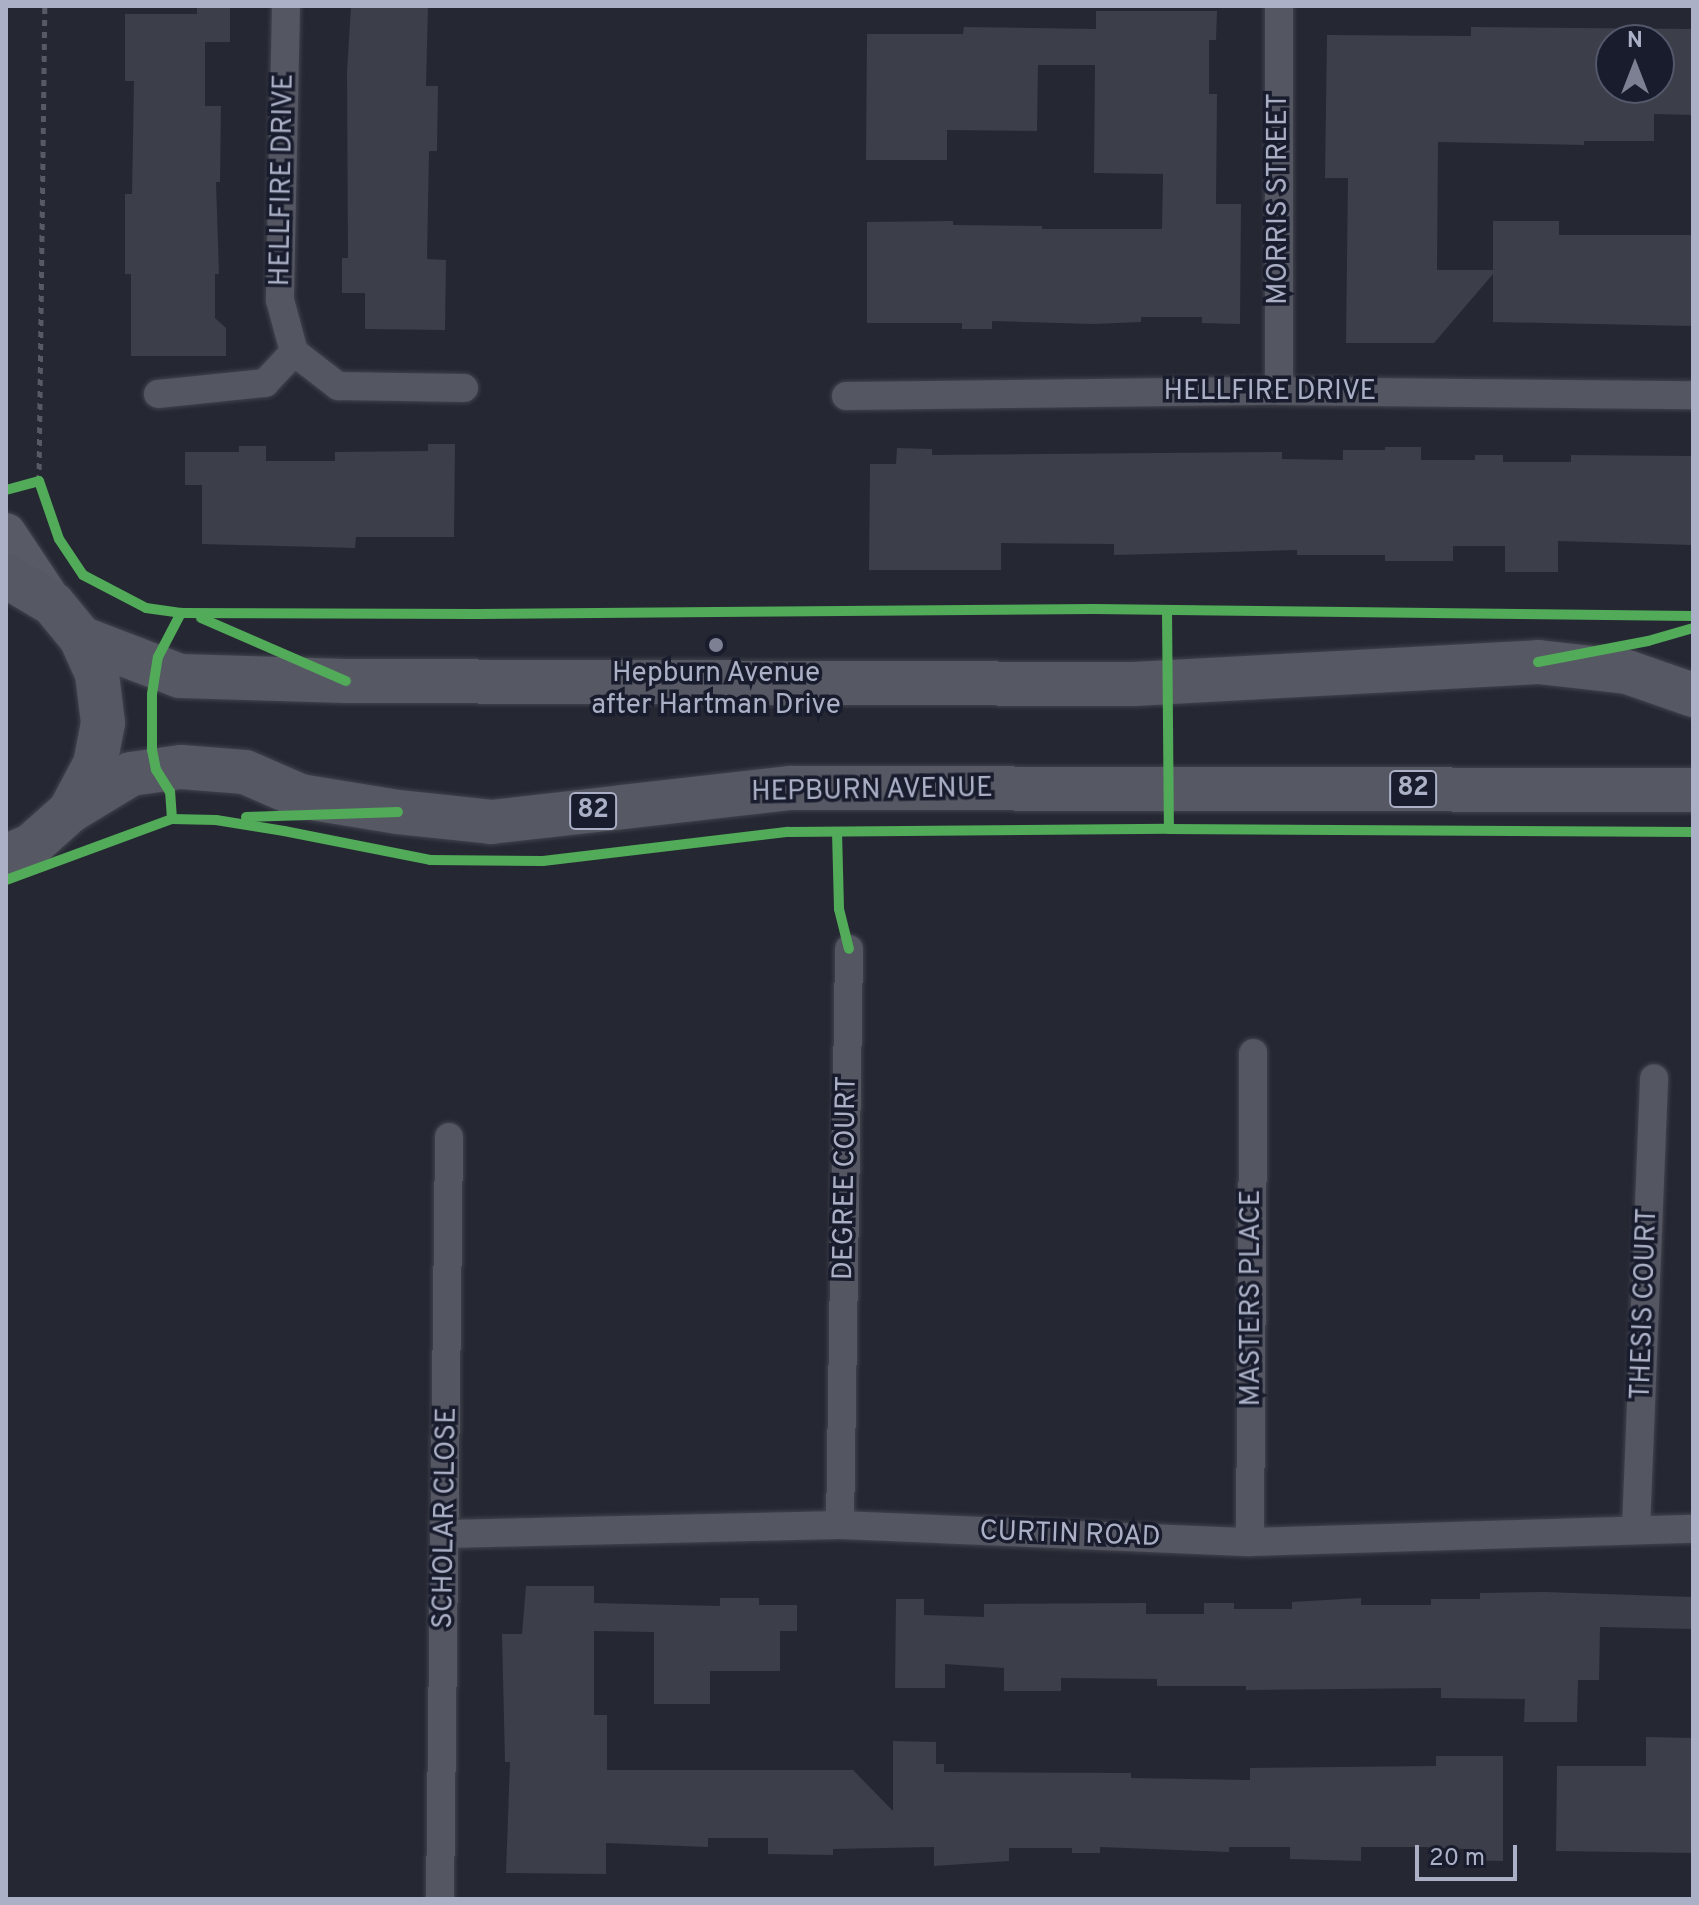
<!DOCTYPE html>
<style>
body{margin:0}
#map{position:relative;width:1699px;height:1905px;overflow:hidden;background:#252833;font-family:Overpass,sans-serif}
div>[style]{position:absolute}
.building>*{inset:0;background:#3c3e49}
.path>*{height:5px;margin-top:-2.5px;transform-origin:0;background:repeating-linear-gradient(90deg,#575a64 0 6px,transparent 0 12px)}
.roads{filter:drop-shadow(0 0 2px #41434c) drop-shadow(0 0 2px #41434c)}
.street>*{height:28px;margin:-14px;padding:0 14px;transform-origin:14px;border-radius:14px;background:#545662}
.secondary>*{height:40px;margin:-20px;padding:0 20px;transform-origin:20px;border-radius:20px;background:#585a66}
.primary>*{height:44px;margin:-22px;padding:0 22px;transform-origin:22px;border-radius:22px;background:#565863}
.cycleway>*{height:10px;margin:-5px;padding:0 5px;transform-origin:5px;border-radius:5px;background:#51ab58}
.dots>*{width:22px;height:22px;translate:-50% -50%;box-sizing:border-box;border:4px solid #181c2d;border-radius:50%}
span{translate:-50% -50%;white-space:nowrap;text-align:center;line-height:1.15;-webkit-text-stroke:7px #181c2d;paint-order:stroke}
.shield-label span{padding:2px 6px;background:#181c2d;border:2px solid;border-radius:6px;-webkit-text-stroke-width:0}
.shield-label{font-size:26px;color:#acb0c6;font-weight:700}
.street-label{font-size:28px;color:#acb0c6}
.poi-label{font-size:28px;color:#acb0c6}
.frame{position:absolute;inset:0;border:8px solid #acb0c6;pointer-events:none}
.north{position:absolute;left:1595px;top:24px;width:80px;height:80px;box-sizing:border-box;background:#181c2d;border:2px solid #53576a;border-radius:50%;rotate:0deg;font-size:22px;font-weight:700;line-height:32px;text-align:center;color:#acb0c6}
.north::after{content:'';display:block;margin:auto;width:28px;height:36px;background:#7d8093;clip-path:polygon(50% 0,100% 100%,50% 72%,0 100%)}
.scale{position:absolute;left:1415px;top:1845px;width:102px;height:36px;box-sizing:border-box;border:4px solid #acb0c6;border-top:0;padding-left:10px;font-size:24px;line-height:28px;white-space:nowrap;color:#acb0c6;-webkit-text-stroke:6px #181c2d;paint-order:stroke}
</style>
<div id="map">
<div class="building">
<div style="clip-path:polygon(351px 6px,428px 6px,426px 86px,438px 86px,437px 151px,429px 151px,427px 259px,446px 260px,445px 330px,365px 329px,365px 293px,342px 293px,342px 258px,348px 258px,347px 72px)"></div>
<div style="clip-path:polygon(197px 8px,230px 8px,230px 42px,205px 42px,205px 106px,221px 106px,220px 182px,216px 182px,219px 274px,215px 274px,215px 318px,226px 328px,226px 356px,131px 356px,131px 274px,125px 274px,125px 194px,132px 194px,134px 81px,125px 81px,125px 14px,197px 14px)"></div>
<div style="clip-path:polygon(1096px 11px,1217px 11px,1216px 40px,1209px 40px,1209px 94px,1217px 94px,1216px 204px,1241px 204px,1240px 324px,1202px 323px,1202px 317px,1141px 317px,1141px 322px,1094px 324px,992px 321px,992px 329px,962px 329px,962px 323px,867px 323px,867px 222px,953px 221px,953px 225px,1042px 226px,1042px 229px,1162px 229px,1163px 174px,1094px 173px,1095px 65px,1038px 65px,1037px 131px,947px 130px,947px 160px,866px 160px,867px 34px,963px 34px,964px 27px,1096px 29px)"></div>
<div style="clip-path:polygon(evenodd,1471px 27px,1693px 29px,1693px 115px,1654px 114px,1654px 141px,1584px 141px,1584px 145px,1438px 142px,1437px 270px,1493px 270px,1493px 221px,1559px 221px,1559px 235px,1693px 235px,1693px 326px,1493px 322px,1493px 274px,1434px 343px,1346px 343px,1348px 178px,1325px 178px,1327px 35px,1471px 36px,1471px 27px,1611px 40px,1659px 40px,1659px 88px,1611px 88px,1611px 40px)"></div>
<div style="clip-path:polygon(428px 444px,455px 444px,454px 537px,356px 537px,355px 548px,202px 544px,202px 485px,185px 485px,185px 452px,239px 452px,239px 446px,266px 446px,266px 461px,335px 461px,335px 452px,428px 451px)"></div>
<div style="clip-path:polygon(1385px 447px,1421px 447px,1421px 460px,1475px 460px,1475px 455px,1503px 455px,1503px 462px,1571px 462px,1571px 455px,1693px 456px,1693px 545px,1558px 541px,1558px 572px,1505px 572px,1505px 546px,1453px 546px,1453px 561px,1385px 561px,1385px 555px,1297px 555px,1297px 550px,1114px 555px,1114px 544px,1001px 543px,1001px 570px,869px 570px,870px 464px,896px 464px,897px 448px,932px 449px,932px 455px,1282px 452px,1282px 459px,1343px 460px,1343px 450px,1385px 450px)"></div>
<div style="clip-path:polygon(526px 1586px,594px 1586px,594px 1603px,720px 1606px,720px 1598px,759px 1598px,759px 1605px,797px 1605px,797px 1631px,780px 1631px,780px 1671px,710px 1671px,710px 1704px,654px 1704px,654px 1632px,594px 1631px,594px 1715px,607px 1715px,607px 1770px,853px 1770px,893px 1811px,893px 1741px,936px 1742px,936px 1764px,944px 1764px,944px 1772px,1131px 1773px,1131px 1778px,1250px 1780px,1250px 1768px,1436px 1766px,1436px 1756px,1503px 1756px,1503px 1861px,1465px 1860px,1465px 1849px,1424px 1847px,1361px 1847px,1361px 1861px,1290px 1859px,1290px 1847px,1229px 1847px,1229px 1852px,1100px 1847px,1100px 1853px,1072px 1853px,1072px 1848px,1009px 1848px,1009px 1861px,934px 1866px,934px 1847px,833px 1849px,833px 1855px,768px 1854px,768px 1838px,708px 1838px,708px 1847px,606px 1843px,606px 1874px,506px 1873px,510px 1762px,505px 1762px,502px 1634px,522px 1634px)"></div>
<div style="clip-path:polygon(1545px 1592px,1693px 1597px,1693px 1629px,1600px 1627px,1599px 1680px,1578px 1680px,1577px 1722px,1524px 1722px,1525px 1699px,1441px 1698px,1441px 1688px,1246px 1690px,1246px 1686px,1157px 1686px,1157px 1679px,1061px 1678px,1061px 1691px,1004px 1691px,1004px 1668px,945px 1664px,945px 1688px,895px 1688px,896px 1599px,924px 1599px,924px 1615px,984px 1617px,984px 1604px,1146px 1603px,1146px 1614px,1204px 1614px,1204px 1603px,1234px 1603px,1234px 1609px,1292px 1609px,1292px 1602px,1361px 1598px,1361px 1605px,1431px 1605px,1431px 1599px,1480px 1599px,1480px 1593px)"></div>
<div style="clip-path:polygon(1646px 1737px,1693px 1738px,1693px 1853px,1556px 1851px,1557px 1766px,1646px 1766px)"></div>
</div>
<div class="path">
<div style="left:39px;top:481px;width:475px;rotate:-89.3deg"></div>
</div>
<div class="roads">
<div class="street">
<div style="left:286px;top:6px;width:294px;rotate:91.2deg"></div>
<div style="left:280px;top:300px;width:54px;rotate:74.9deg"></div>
<div style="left:294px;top:352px;width:56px;rotate:37.7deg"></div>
<div style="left:338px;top:386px;width:126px;rotate:0.9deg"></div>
<div style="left:1279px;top:6px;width:385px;rotate:90deg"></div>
<div style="left:158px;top:394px;width:108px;rotate:-5.9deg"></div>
<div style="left:265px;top:383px;width:42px;rotate:-46.9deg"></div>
<div style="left:846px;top:396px;width:433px;rotate:-0.7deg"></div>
<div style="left:1279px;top:391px;width:414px;rotate:0.6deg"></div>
<div style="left:840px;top:1525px;width:576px;rotate:-89.1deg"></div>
<div style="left:1636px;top:1529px;width:451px;rotate:-87.7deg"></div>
<div style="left:446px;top:1534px;width:394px;rotate:-1.3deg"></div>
<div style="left:840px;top:1525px;width:410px;rotate:2.4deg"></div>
<div style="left:1250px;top:1542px;width:443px;rotate:-1.7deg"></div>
<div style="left:1250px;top:1542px;width:489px;rotate:-89.6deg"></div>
<div style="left:440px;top:1899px;width:762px;rotate:-89.32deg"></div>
</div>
<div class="secondary">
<div style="left:6px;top:533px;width:85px;rotate:56.5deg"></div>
</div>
<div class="primary">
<div style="left:6px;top:576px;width:55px;rotate:30.8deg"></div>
<div style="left:53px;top:604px;width:44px;rotate:50.5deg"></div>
<div style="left:81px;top:638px;width:39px;rotate:66deg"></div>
<div style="left:97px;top:674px;width:49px;rotate:83deg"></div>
<div style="left:103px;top:723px;width:42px;rotate:101deg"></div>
<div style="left:95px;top:764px;width:53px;rotate:118deg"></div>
<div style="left:70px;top:811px;width:52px;rotate:138.1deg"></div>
<div style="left:31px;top:846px;width:27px;rotate:158deg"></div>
<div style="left:81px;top:638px;width:106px;rotate:21deg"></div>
<div style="left:180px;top:676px;width:166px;rotate:1.7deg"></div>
<div style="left:346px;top:681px;width:788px;rotate:0.22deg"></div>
<div style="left:1134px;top:684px;width:405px;rotate:-3.1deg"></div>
<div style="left:1538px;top:662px;width:90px;rotate:6.4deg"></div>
<div style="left:1627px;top:672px;width:70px;rotate:19.2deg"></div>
<div style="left:70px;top:811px;width:71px;rotate:-31.2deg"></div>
<div style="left:131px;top:774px;width:50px;rotate:-8deg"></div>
<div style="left:181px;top:767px;width:64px;rotate:4.5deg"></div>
<div style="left:245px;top:772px;width:60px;rotate:23.6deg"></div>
<div style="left:300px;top:796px;width:99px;rotate:9.3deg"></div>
<div style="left:398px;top:812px;width:94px;rotate:6.1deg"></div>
<div style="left:491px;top:822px;width:302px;rotate:-6.5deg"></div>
<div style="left:791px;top:788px;width:902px;rotate:0.13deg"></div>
</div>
</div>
<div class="cycleway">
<div style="left:6px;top:490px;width:34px;rotate:-15deg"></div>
<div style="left:39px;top:481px;width:61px;rotate:71deg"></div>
<div style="left:59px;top:539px;width:43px;rotate:56.3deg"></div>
<div style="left:83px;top:575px;width:71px;rotate:27.6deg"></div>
<div style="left:146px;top:608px;width:35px;rotate:8deg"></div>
<div style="left:181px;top:613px;width:296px;rotate:0.2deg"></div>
<div style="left:477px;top:614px;width:617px;rotate:-0.46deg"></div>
<div style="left:1094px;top:609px;width:599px;rotate:0.67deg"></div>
<div style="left:1167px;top:610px;width:219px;rotate:89.5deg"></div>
<div style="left:201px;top:618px;width:158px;rotate:23.5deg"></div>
<div style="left:1538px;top:662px;width:112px;rotate:-10.8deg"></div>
<div style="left:1648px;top:641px;width:47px;rotate:-16.1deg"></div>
<div style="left:246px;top:817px;width:152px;rotate:-1.9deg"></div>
<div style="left:172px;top:819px;width:27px;rotate:-94deg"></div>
<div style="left:170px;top:792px;width:26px;rotate:-122deg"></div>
<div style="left:156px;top:770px;width:20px;rotate:-101deg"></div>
<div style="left:152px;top:750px;width:56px;rotate:-90deg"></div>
<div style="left:152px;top:694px;width:37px;rotate:-81deg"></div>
<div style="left:158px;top:657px;width:50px;rotate:-62.4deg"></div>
<div style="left:837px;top:832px;width:77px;rotate:88.5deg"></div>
<div style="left:839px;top:909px;width:41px;rotate:76deg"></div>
<div style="left:6px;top:880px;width:177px;rotate:-20.2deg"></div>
<div style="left:172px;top:819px;width:44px;rotate:1.3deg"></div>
<div style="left:216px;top:820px;width:69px;rotate:9.2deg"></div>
<div style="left:284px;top:831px;width:149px;rotate:11.2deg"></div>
<div style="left:430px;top:860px;width:113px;rotate:0.5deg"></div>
<div style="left:543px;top:861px;width:247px;rotate:-6.8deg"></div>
<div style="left:788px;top:832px;width:381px;rotate:-0.5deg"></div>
<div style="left:1169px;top:829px;width:524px;rotate:0.33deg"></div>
</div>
<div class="dots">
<div style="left:716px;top:645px;background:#7d8093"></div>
</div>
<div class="shield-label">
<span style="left:1413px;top:789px">82</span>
<span style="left:593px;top:811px">82</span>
</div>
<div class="street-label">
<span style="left:283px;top:180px;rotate:-89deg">HELLFIRE DRIVE</span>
<span style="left:1279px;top:199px;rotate:-90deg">MORRIS STREET</span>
<span style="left:1270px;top:392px">HELLFIRE DRIVE</span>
<span style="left:872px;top:791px;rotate:-1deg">HEPBURN AVENUE</span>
<span style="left:846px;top:1178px;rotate:-89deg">DEGREE COURT</span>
<span style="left:1252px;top:1298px;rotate:-90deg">MASTERS PLACE</span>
<span style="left:1645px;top:1304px;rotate:-88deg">THESIS COURT</span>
<span style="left:446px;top:1518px;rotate:-89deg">SCHOLAR CLOSE</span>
<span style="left:1070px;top:1535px;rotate:2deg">CURTIN ROAD</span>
</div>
<div class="poi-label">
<span style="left:716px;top:690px">Hepburn Avenue<br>after Hartman Drive</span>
</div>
<div class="frame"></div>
<div class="north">N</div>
<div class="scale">20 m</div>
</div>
